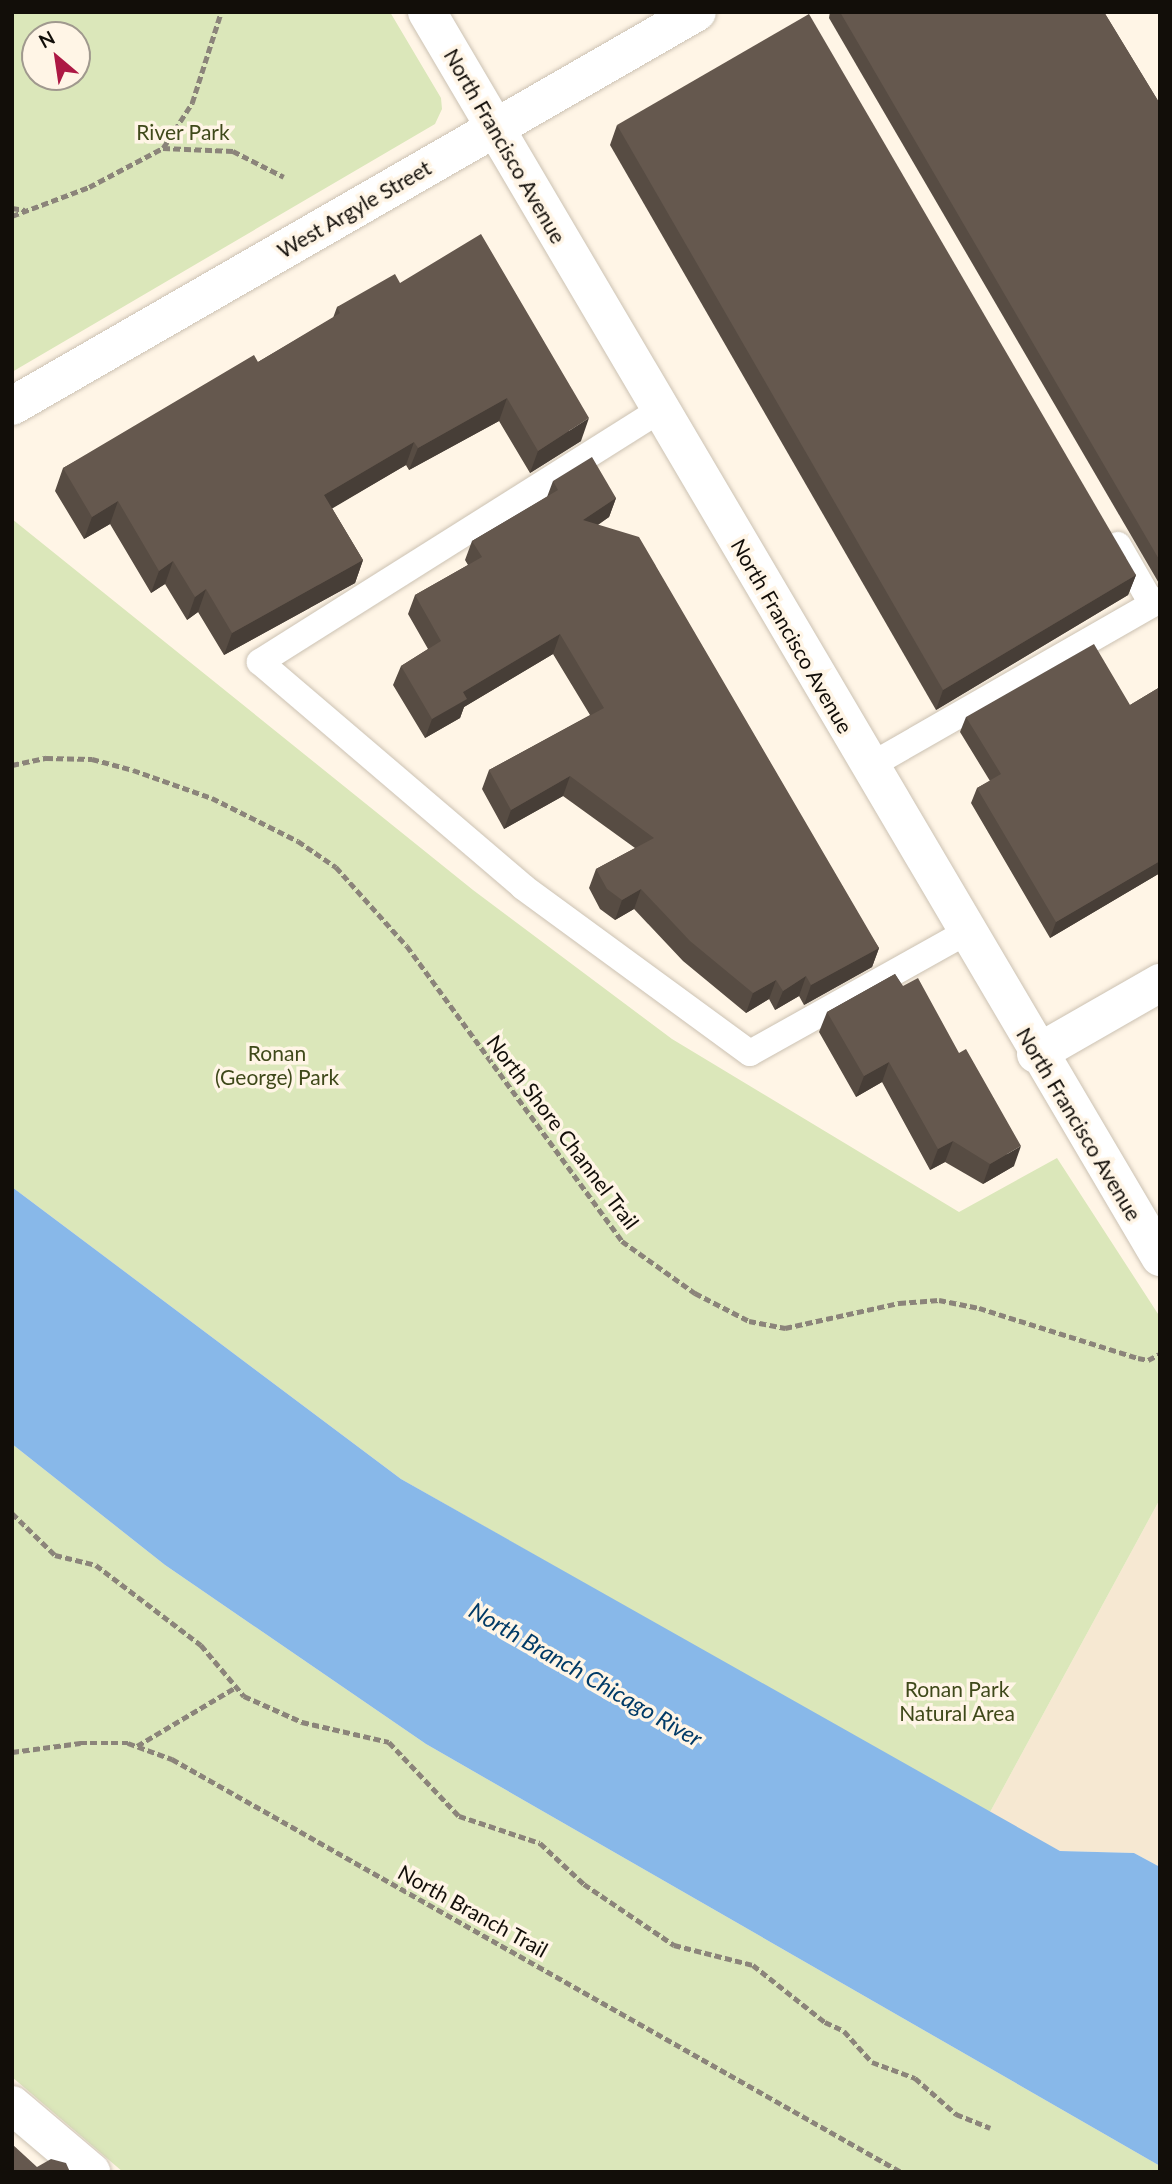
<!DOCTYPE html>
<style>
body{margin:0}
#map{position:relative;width:1172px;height:2184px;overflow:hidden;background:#fff5e6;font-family:Lato,sans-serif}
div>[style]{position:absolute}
.built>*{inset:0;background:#f6e8d2}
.green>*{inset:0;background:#dbe7ba}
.water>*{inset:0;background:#88b8e9}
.path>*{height:4.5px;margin-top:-2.25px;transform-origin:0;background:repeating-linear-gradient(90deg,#8b847a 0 7px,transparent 0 10.5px)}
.roads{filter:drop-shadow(0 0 2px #ccc2b3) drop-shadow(0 0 2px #ccc2b3)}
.service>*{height:26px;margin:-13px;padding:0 13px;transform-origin:13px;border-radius:13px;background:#fff}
.minor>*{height:38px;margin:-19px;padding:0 19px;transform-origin:19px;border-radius:19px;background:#fff}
.wall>*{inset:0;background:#574c43}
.shaded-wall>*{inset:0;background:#473e37}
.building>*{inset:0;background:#65584e}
span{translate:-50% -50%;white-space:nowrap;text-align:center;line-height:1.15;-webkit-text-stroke:7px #fff5e6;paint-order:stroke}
.park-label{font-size:21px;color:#3f491a}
.street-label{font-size:21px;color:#120e09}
.water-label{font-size:23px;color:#013a66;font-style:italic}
.frame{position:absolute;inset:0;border:14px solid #120e09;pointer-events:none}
.north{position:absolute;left:21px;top:21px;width:70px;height:70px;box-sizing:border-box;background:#fff5e6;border:2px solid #a0998e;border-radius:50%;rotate:331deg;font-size:19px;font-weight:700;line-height:28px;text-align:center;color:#120e09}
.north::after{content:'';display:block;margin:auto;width:24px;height:32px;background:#ad1944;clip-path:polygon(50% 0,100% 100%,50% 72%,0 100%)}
</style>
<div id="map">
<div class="built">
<div style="clip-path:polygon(1160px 1499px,1160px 1867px,1134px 1853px,1060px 1851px,989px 1814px)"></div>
</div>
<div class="green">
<div style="clip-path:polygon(evenodd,12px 12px,390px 12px,441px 98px,442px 109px,435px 124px,12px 372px,12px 12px,77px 35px,77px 77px,35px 77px,35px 35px,77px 35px)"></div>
<div style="clip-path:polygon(12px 519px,473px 890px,672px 1039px,959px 1212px,1057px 1158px,1160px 1317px,1160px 1499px,989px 1814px,401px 1479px,12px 1187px)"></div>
<div style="clip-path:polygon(12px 1444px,165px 1565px,426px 1744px,1160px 2166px,1160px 2172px,123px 2172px,12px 2077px)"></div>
</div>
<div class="water">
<div style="clip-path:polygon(12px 1187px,401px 1479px,1060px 1851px,1134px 1853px,1160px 1867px,1160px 2166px,426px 1744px,165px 1565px,12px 1444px)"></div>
</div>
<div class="path">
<div style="left:163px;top:148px;width:54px;rotate:-57.2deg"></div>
<div style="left:192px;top:103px;width:96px;rotate:-72.3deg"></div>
<div style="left:12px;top:208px;width:13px;rotate:9deg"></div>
<div style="left:12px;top:216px;width:82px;rotate:-20.6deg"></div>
<div style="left:89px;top:187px;width:84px;rotate:-27.8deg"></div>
<div style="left:163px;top:148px;width:70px;rotate:2.5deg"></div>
<div style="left:233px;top:151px;width:57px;rotate:27deg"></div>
<div style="left:12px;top:765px;width:35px;rotate:-12deg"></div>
<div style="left:46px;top:758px;width:46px;rotate:1.2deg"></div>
<div style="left:92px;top:759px;width:42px;rotate:15deg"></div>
<div style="left:133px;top:770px;width:84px;rotate:19.5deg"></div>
<div style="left:212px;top:798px;width:96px;rotate:26.6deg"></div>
<div style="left:298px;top:841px;width:46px;rotate:34.4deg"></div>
<div style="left:336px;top:867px;width:106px;rotate:48.1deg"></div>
<div style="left:407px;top:946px;width:365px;rotate:53.9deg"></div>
<div style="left:622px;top:1241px;width:90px;rotate:35.5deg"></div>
<div style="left:695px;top:1293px;width:61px;rotate:27.4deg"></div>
<div style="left:749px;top:1321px;width:37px;rotate:11deg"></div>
<div style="left:785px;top:1328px;width:117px;rotate:-12.4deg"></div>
<div style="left:899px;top:1303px;width:40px;rotate:-4.3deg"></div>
<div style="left:939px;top:1300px;width:41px;rotate:11.3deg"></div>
<div style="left:979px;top:1308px;width:167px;rotate:17.5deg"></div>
<div style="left:1138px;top:1358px;width:10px;rotate:11deg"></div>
<div style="left:1148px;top:1360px;width:13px;rotate:-27deg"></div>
<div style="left:12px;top:1513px;width:60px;rotate:44.3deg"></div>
<div style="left:55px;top:1555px;width:42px;rotate:13.7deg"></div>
<div style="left:96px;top:1565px;width:132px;rotate:37.3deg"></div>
<div style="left:201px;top:1645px;width:67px;rotate:49.9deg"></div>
<div style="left:244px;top:1696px;width:64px;rotate:24.1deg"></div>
<div style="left:302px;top:1722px;width:89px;rotate:12.9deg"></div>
<div style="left:389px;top:1742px;width:102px;rotate:46.6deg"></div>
<div style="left:459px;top:1816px;width:85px;rotate:18.4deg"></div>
<div style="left:540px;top:1843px;width:60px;rotate:43deg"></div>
<div style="left:584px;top:1884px;width:109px;rotate:34.1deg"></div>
<div style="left:674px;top:1945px;width:81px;rotate:14.2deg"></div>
<div style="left:753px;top:1965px;width:92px;rotate:38.4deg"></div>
<div style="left:825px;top:2022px;width:21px;rotate:25deg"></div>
<div style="left:844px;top:2031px;width:42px;rotate:47.9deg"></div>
<div style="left:872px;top:2062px;width:46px;rotate:20.4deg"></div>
<div style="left:915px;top:2078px;width:55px;rotate:41.3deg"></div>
<div style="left:956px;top:2114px;width:37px;rotate:22deg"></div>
<div style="left:137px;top:1746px;width:115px;rotate:-30.8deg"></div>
<div style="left:12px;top:1752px;width:69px;rotate:-7.5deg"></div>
<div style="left:80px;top:1743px;width:48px"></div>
<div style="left:128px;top:1743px;width:47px;rotate:20deg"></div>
<div style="left:172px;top:1759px;width:838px;rotate:29.53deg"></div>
</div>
<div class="roads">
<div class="service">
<div style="left:660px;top:410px;width:473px;rotate:147.8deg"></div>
<div style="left:260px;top:662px;width:346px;rotate:40.5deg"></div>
<div style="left:523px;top:887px;width:281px;rotate:36.2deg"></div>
<div style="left:750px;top:1053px;width:246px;rotate:-29.2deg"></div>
<div style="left:1118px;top:545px;width:68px;rotate:60deg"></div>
<div style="left:868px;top:767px;width:336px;rotate:-29.8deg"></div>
</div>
<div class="minor">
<div style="left:427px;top:12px;width:1445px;rotate:59.51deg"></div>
<div style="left:12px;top:406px;width:790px;rotate:-29.91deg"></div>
<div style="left:1036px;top:1054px;width:143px;rotate:-29.8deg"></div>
<div style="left:12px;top:2105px;width:104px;rotate:40.3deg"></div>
</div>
</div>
<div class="wall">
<div style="clip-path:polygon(830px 12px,1104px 12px,1160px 104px,1160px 585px,829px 18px)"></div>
<div style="clip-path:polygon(617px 125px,1136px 575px,1128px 595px,936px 710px,610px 145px)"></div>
<div style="clip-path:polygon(400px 283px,581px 441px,530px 473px,499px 421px,409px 470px,406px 465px,332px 508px,363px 560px,355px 583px,224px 655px,198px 612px,187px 620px,165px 584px,151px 593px,110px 524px,84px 539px,55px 491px,63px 468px,258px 362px,333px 318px,337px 307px)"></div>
<div style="clip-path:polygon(553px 481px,616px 498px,609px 517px,598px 525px,879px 948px,872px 967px,804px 1005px,799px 996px,775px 1010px,769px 999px,746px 1013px,683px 961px,634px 909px,615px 920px,600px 909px,589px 888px,596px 869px,635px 848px,563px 796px,504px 829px,482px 789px,489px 770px,590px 715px,553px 654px,464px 707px,460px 718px,425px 738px,393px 685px,401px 666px,428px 649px,408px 614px,415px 595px,468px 565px,465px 560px,472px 541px,547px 497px)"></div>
<div style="clip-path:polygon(1160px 687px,1160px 873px,1050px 938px,971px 803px,977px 788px,990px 781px,960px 732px,966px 717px,1130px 705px)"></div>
<div style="clip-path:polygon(895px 974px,1014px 1166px,983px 1184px,945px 1162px,930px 1170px,882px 1082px,856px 1097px,819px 1032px,827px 1012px)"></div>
</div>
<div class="shaded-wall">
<div style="clip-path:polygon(507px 398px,499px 421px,409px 470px,418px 448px)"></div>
<div style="clip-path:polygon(589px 418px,581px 441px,530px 473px,538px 451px)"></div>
<div style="clip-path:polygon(414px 442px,406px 465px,316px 518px,324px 495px)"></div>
<div style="clip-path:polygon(616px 498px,609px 517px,576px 539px,583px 520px)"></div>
<div style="clip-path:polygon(118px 501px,110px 524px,84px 539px,92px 517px)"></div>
<div style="clip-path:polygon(363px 560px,355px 583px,224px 655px,232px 633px)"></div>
<div style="clip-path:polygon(173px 561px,165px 584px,151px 593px,159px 571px)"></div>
<div style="clip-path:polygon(1136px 575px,1128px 595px,936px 710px,943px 690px)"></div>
<div style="clip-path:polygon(206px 589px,198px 612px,187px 620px,195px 597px)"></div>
<div style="clip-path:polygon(560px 634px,553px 654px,464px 707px,460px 718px,425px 738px,432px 719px,463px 692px)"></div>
<div style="clip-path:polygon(570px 776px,563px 796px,504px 829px,511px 810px)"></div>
<div style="clip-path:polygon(1160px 861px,1160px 873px,1050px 938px,1056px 922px)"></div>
<div style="clip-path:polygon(641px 889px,634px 909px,615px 920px,622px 900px)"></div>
<div style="clip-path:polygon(879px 948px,872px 967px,804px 1005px,811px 985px)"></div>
<div style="clip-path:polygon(806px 976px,799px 996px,775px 1010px,783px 991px)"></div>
<div style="clip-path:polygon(776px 980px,769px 999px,746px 1013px,753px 993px)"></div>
<div style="clip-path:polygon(889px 1062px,882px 1082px,856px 1097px,864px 1076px)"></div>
<div style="clip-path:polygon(953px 1141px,945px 1162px,930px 1170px,938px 1149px)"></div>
<div style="clip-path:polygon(1021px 1146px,1014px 1166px,983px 1184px,990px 1164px)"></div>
</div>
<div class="building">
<div style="clip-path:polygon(840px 12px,1104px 12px,1160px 104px,1160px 561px)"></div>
<div style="clip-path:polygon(809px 14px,1136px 575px,943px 690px,617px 125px)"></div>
<div style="clip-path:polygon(481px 234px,589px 418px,538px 451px,507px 398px,418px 448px,414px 442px,324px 495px,363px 560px,232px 633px,206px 589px,195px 597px,173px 561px,159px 571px,118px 501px,92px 517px,63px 468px,254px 355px,258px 362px,340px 313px,337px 307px,395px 274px,400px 283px)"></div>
<div style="clip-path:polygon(592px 457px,616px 498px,583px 520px,639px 537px,879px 948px,811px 985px,806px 976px,783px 991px,776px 980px,753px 993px,690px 941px,641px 889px,622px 900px,607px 889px,596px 869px,654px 838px,570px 776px,511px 810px,489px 770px,604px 708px,560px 634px,463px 692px,467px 699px,432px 719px,401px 666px,441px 641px,415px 595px,482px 557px,472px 541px,558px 490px,553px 481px)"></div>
<div style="clip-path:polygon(1094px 644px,1130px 705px,1160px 687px,1160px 861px,1056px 922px,977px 788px,1001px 774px,966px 717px)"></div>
<div style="clip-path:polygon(895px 974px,903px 986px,918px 978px,959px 1053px,966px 1049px,1021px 1146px,990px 1164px,953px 1141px,938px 1149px,889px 1062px,864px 1076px,827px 1012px)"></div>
<div style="clip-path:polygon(12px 2144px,37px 2167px,51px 2159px,66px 2163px,70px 2172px,12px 2172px)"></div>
</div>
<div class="park-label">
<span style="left:183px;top:132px">River Park</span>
<span style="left:277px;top:1065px">Ronan<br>(George) Park</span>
<span style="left:957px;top:1701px">Ronan Park<br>Natural Area</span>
</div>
<div class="street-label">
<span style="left:505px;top:146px;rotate:60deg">North Francisco Avenue</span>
<span style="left:354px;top:209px;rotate:-30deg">West Argyle Street</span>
<span style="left:792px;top:636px;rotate:60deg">North Francisco Avenue</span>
<span style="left:1079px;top:1124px;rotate:59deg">North Francisco Avenue</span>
<span style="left:563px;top:1132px;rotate:53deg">North Shore Channel Trail</span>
<span style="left:473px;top:1911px;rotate:29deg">North Branch Trail</span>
</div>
<div class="water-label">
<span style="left:586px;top:1674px;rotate:30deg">North Branch Chicago River</span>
</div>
<div class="frame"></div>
<div class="north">N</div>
</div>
